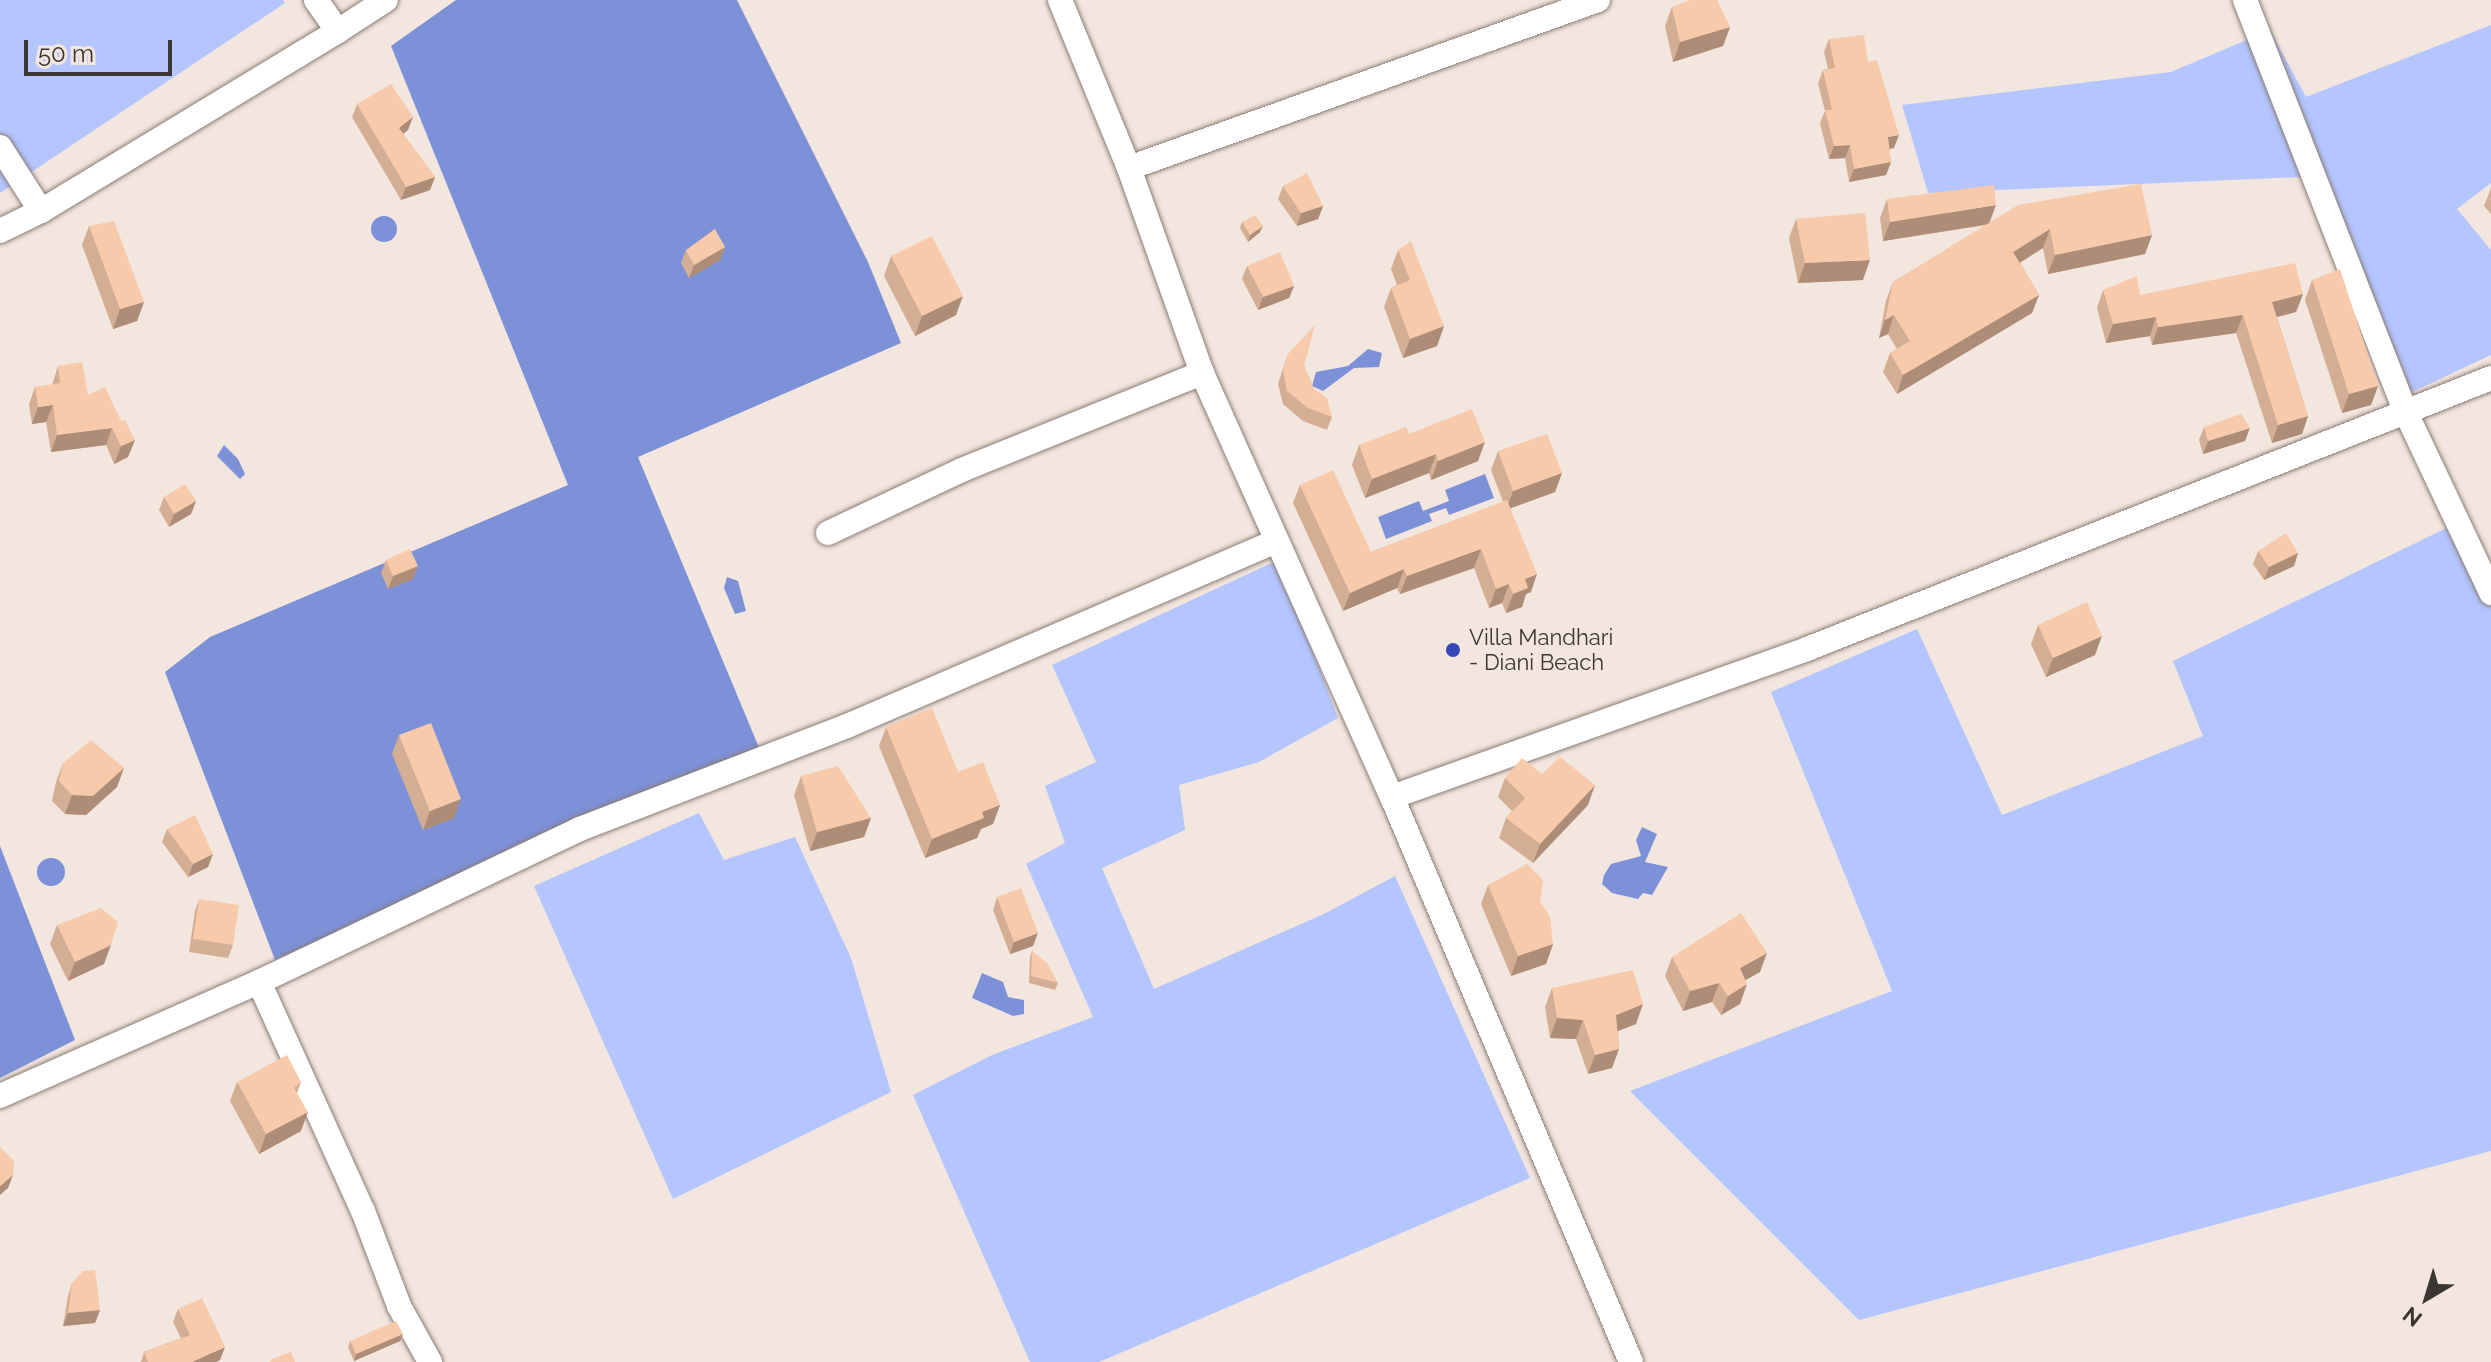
<!DOCTYPE html>
<style>
body{margin:0}
#map{position:relative;width:2491px;height:1362px;overflow:hidden;background:#f3e6de;font-family:Raleway,sans-serif}
div>[style]{position:absolute}
.green>*{inset:0;background:#b4c5ff}
.water>*{inset:0;background:#7d91d9}
.round{border-radius:50%}
.roads{filter:drop-shadow(0 0 2px #897d75) drop-shadow(0 0 2px #897d75)}
.street>*{height:24px;margin:-12px;padding:0 12px;transform-origin:12px;border-radius:12px;background:#fff}
.wall>*{inset:0;background:#d4ae94}
.shaded-wall>*{inset:0;background:#ad8d78}
.building>*{inset:0;background:#f7caac}
.dots>*{width:22px;height:22px;translate:-50% -50%;box-sizing:border-box;border:4px solid #f3e6de;border-radius:50%}
span{translate:-50% -50%;white-space:nowrap;text-align:center;line-height:1.15;-webkit-text-stroke:6px #f3e6de;paint-order:stroke}
.poi-label{font-size:22px;color:#3b3632}
.left{translate:0 -50%;text-align:left}
.north{position:absolute;left:2387px;top:1258px;width:80px;height:80px;-webkit-text-stroke:6px #f3e6de;paint-order:stroke;rotate:218deg;font-size:22px;font-weight:700;line-height:32px;text-align:center;color:#3b3632}
.north::after{content:'';display:block;margin:auto;width:28px;height:36px;background:#3b3632;clip-path:polygon(50% 0,100% 100%,50% 72%,0 100%)}
.scale{position:absolute;left:24px;top:40px;width:148px;height:36px;box-sizing:border-box;border:4px solid #3b3632;border-top:0;padding-left:10px;font-size:24px;line-height:28px;white-space:nowrap;color:#3b3632;-webkit-text-stroke:6px #f3e6de;paint-order:stroke}
</style>
<div id="map">
<div class="green">
<div style="clip-path:polygon(0 0,283px 0,285px 3px,0 193px)"></div>
<div style="clip-path:polygon(2491px 25px,2491px 183px,2457px 209px,2491px 250px,2491px 355px,2408px 394px,2325px 176px,1928px 193px,1902px 105px,2171px 72px,2270px 30px,2306px 97px)"></div>
<div style="clip-path:polygon(2463px 520px,2491px 590px,2491px 1151px,1859px 1320px,1630px 1091px,1892px 991px,1771px 692px,1917px 629px,2002px 815px,2203px 736px,2173px 661px)"></div>
<div style="clip-path:polygon(1278px 560px,1338px 718px,1259px 762px,1179px 785px,1185px 830px,1102px 868px,1154px 989px,1326px 913px,1395px 876px,1530px 1178px,1099px 1362px,1030px 1362px,913px 1095px,992px 1055px,1093px 1017px,1026px 864px,1065px 843px,1045px 786px,1096px 762px,1052px 665px)"></div>
<div style="clip-path:polygon(699px 813px,724px 860px,795px 837px,851px 958px,891px 1092px,673px 1199px,534px 886px)"></div>
</div>
<div class="water">
<div style="clip-path:polygon(456px 0,737px 0,868px 262px,901px 343px,638px 457px,760px 750px,585px 820px,275px 960px,165px 672px,210px 637px,568px 485px,391px 46px)"></div>
<div class="round" style="left:371px;top:216px;width:26px;height:26px"></div>
<div style="clip-path:polygon(1368px 349px,1382px 353px,1379px 367px,1354px 368px,1323px 391px,1312px 386px,1316px 372px,1348px 366px)"></div>
<div style="clip-path:polygon(224px 445px,238px 459px,245px 474px,240px 479px,217px 456px)"></div>
<div style="clip-path:polygon(1485px 474px,1494px 498px,1449px 515px,1446px 508px,1429px 514px,1432px 521px,1386px 539px,1378px 517px,1419px 501px,1423px 511px,1449px 501px,1445px 490px)"></div>
<div style="clip-path:polygon(727px 577px,738px 581px,746px 611px,735px 614px,724px 588px)"></div>
<div style="clip-path:polygon(1642px 827px,1657px 834px,1645px 862px,1668px 867px,1652px 895px,1643px 893px,1638px 899px,1612px 893px,1602px 884px,1604px 875px,1611px 864px,1641px 856px,1636px 840px)"></div>
<div style="clip-path:polygon(0 846px,75px 1040px,0 1078px)"></div>
<div class="round" style="left:37px;top:858px;width:28px;height:28px"></div>
<div style="clip-path:polygon(982px 973px,1003px 982px,1008px 997px,1024px 1000px,1024px 1014px,1013px 1016px,972px 998px)"></div>
</div>
<div class="roads">
<div class="street">
<div style="left:316px;top:0;width:38px;rotate:55deg"></div>
<div style="left:338px;top:31px;width:57px;rotate:-32.9deg"></div>
<div style="left:1060px;top:0;width:182px;rotate:67.7deg"></div>
<div style="left:1129px;top:168px;width:218px;rotate:70.4deg"></div>
<div style="left:1202px;top:373px;width:465px;rotate:65.9deg"></div>
<div style="left:1392px;top:797px;width:613px;rotate:67.07deg"></div>
<div style="left:2245px;top:0;width:445px;rotate:68.7deg"></div>
<div style="left:2407px;top:415px;width:197px;rotate:64.7deg"></div>
<div style="left:0;top:147px;width:76px;rotate:57.4deg"></div>
<div style="left:1129px;top:168px;width:498px;rotate:-19.7deg"></div>
<div style="left:0;top:231px;width:46px;rotate:-26deg"></div>
<div style="left:41px;top:211px;width:347px;rotate:-31.2deg"></div>
<div style="left:828px;top:533px;width:148px;rotate:-25.2deg"></div>
<div style="left:962px;top:470px;width:259px;rotate:-22deg"></div>
<div style="left:1392px;top:797px;width:441px;rotate:-19.6deg"></div>
<div style="left:1807px;top:649px;width:736px;rotate:-21.61deg"></div>
<div style="left:259px;top:982px;width:252px;rotate:65.6deg"></div>
<div style="left:363px;top:1211px;width:102px;rotate:69.2deg"></div>
<div style="left:399px;top:1306px;width:64px;rotate:61deg"></div>
<div style="left:0;top:1096px;width:283px;rotate:-23.8deg"></div>
<div style="left:259px;top:982px;width:356px;rotate:-25.5deg"></div>
<div style="left:580px;top:829px;width:286px;rotate:-21.1deg"></div>
<div style="left:847px;top:726px;width:467px;rotate:-23.3deg"></div>
</div>
</div>
<div class="wall">
<div style="clip-path:polygon(1672px 7px,1730px 27px,1723px 46px,1673px 62px,1665px 26px)"></div>
<div style="clip-path:polygon(1829px 39px,1868px 62px,1894px 148px,1889px 149px,1891px 162px,1886px 175px,1849px 182px,1845px 158px,1829px 159px,1820px 123px,1825px 111px,1818px 83px,1823px 70px,1828px 69px,1824px 52px)"></div>
<div style="clip-path:polygon(357px 104px,413px 117px,408px 130px,403px 134px,435px 177px,430px 190px,401px 200px,352px 117px)"></div>
<div style="clip-path:polygon(1283px 186px,1323px 206px,1318px 219px,1297px 226px,1278px 199px)"></div>
<div style="clip-path:polygon(2491px 188px,2491px 214px,2484px 206px)"></div>
<div style="clip-path:polygon(1887px 199px,1989px 223px,2152px 235px,2145px 254px,2048px 274px,2043px 248px,2020px 263px,2039px 295px,2032px 313px,1897px 394px,1883px 372px,1890px 353px,1897px 349px,1888px 334px,1879px 338px,1886px 301px,1893px 282px,1987px 225px,1883px 241px,1880px 218px)"></div>
<div style="clip-path:polygon(1796px 219px,1863px 280px,1798px 283px,1789px 238px)"></div>
<div style="clip-path:polygon(1242px 222px,1260px 232px,1248px 242px,1240px 228px)"></div>
<div style="clip-path:polygon(89px 226px,144px 302px,137px 321px,113px 329px,82px 245px)"></div>
<div style="clip-path:polygon(725px 247px,720px 260px,689px 278px,681px 263px,686px 250px)"></div>
<div style="clip-path:polygon(1398px 250px,1444px 326px,1437px 346px,1403px 358px,1384px 307px,1391px 288px,1397px 285px,1391px 269px)"></div>
<div style="clip-path:polygon(891px 256px,956px 315px,915px 336px,884px 276px)"></div>
<div style="clip-path:polygon(1247px 266px,1294px 286px,1289px 298px,1258px 310px,1242px 279px)"></div>
<div style="clip-path:polygon(2312px 280px,2378px 386px,2371px 405px,2342px 413px,2305px 300px)"></div>
<div style="clip-path:polygon(2103px 290px,2140px 295px,2303px 294px,2296px 312px,2277px 317px,2308px 416px,2302px 434px,2272px 443px,2236px 333px,2152px 345px,2150px 336px,2106px 343px,2097px 308px)"></div>
<div style="clip-path:polygon(1288px 354px,1304px 366px,1314px 389px,1332px 417px,1327px 430px,1303px 421px,1283px 404px,1278px 384px)"></div>
<div style="clip-path:polygon(58px 366px,88px 395px,121px 421px,135px 440px,128px 457px,114px 464px,106px 445px,51px 452px,46px 422px,32px 424px,29px 404px,35px 387px,52px 385px)"></div>
<div style="clip-path:polygon(2204px 427px,2245px 441px,2203px 454px,2199px 440px)"></div>
<div style="clip-path:polygon(1409px 434px,1478px 461px,1431px 480px,1429px 473px,1365px 498px,1352px 465px,1359px 445px)"></div>
<div style="clip-path:polygon(1498px 451px,1562px 473px,1555px 492px,1510px 508px,1531px 592px,1526px 594px,1522px 607px,1506px 613px,1502px 603px,1489px 608px,1474px 568px,1400px 594px,1397px 588px,1343px 611px,1293px 503px,1300px 485px,1371px 552px,1503px 502px,1491px 470px)"></div>
<div style="clip-path:polygon(164px 497px,196px 501px,191px 514px,169px 527px,159px 510px)"></div>
<div style="clip-path:polygon(2258px 551px,2298px 553px,2294px 566px,2264px 580px,2253px 564px)"></div>
<div style="clip-path:polygon(386px 560px,418px 566px,413px 579px,388px 589px,381px 573px)"></div>
<div style="clip-path:polygon(2038px 625px,2095px 655px,2046px 677px,2031px 644px)"></div>
<div style="clip-path:polygon(886px 727px,958px 772px,1000px 805px,993px 824px,981px 829px,977px 838px,925px 858px,879px 746px)"></div>
<div style="clip-path:polygon(399px 735px,454px 818px,423px 830px,392px 754px)"></div>
<div style="clip-path:polygon(63px 763px,117px 787px,86px 815px,65px 814px,52px 801px,56px 782px)"></div>
<div style="clip-path:polygon(1542px 774px,1588px 805px,1533px 863px,1499px 838px,1506px 818px,1512px 811px,1498px 797px,1505px 778px)"></div>
<div style="clip-path:polygon(801px 776px,871px 818px,864px 837px,810px 851px,794px 795px)"></div>
<div style="clip-path:polygon(167px 829px,213px 854px,208px 867px,188px 877px,162px 842px)"></div>
<div style="clip-path:polygon(1488px 885px,1540px 901px,1553px 944px,1546px 964px,1511px 976px,1481px 904px)"></div>
<div style="clip-path:polygon(997px 897px,1033px 946px,1010px 954px,993px 910px)"></div>
<div style="clip-path:polygon(199px 899px,233px 945px,228px 958px,189px 952px,195px 911px)"></div>
<div style="clip-path:polygon(57px 925px,104px 964px,68px 981px,50px 944px)"></div>
<div style="clip-path:polygon(1032px 951px,1058px 983px,1055px 990px,1029px 983px,1030px 957px)"></div>
<div style="clip-path:polygon(1672px 957px,1760px 972px,1745px 980px,1740px 1004px,1721px 1015px,1712px 1002px,1683px 1011px,1665px 976px)"></div>
<div style="clip-path:polygon(1552px 988px,1636px 1024px,1618px 1031px,1619px 1049px,1612px 1068px,1588px 1074px,1576px 1039px,1550px 1038px,1545px 1007px)"></div>
<div style="clip-path:polygon(237px 1082px,301px 1082px,297px 1093px,301px 1131px,259px 1154px,230px 1101px)"></div>
<div style="clip-path:polygon(72px 1283px,100px 1310px,95px 1323px,63px 1326px,68px 1296px)"></div>
<div style="clip-path:polygon(178px 1309px,220px 1360px,216px 1362px,141px 1362px,144px 1352px,181px 1338px,173px 1322px)"></div>
<div style="clip-path:polygon(403px 1334px,400px 1341px,354px 1361px,348px 1347px,350px 1341px)"></div>
</div>
<div class="shaded-wall">
<div style="clip-path:polygon(1730px 27px,1723px 46px,1673px 62px,1680px 42px)"></div>
<div style="clip-path:polygon(413px 117px,408px 130px,394px 141px,399px 128px)"></div>
<div style="clip-path:polygon(1899px 135px,1894px 148px,1883px 150px,1888px 137px)"></div>
<div style="clip-path:polygon(1850px 145px,1845px 158px,1829px 159px,1834px 146px)"></div>
<div style="clip-path:polygon(1891px 162px,1886px 175px,1849px 182px,1854px 169px)"></div>
<div style="clip-path:polygon(435px 177px,430px 190px,401px 200px,406px 187px)"></div>
<div style="clip-path:polygon(1996px 205px,1989px 224px,1883px 241px,1890px 222px)"></div>
<div style="clip-path:polygon(1323px 206px,1318px 219px,1297px 226px,1301px 213px)"></div>
<div style="clip-path:polygon(1263px 226px,1260px 232px,1248px 242px,1250px 235px)"></div>
<div style="clip-path:polygon(2050px 229px,2043px 248px,2006px 271px,2013px 252px)"></div>
<div style="clip-path:polygon(2152px 235px,2145px 254px,2048px 274px,2055px 255px)"></div>
<div style="clip-path:polygon(725px 247px,720px 260px,689px 278px,694px 265px)"></div>
<div style="clip-path:polygon(1870px 260px,1863px 280px,1798px 283px,1805px 263px)"></div>
<div style="clip-path:polygon(1294px 286px,1289px 298px,1258px 310px,1263px 297px)"></div>
<div style="clip-path:polygon(2303px 294px,2296px 312px,2265px 320px,2272px 302px)"></div>
<div style="clip-path:polygon(2039px 295px,2032px 313px,1897px 394px,1903px 375px)"></div>
<div style="clip-path:polygon(963px 296px,956px 315px,915px 336px,922px 316px)"></div>
<div style="clip-path:polygon(144px 302px,137px 321px,113px 329px,120px 309px)"></div>
<div style="clip-path:polygon(1894px 315px,1888px 334px,1879px 338px,1885px 320px)"></div>
<div style="clip-path:polygon(2243px 315px,2236px 333px,2152px 345px,2158px 327px)"></div>
<div style="clip-path:polygon(2156px 317px,2150px 336px,2106px 343px,2113px 324px)"></div>
<div style="clip-path:polygon(1444px 326px,1437px 346px,1403px 358px,1410px 339px)"></div>
<div style="clip-path:polygon(2378px 386px,2371px 405px,2342px 413px,2349px 394px)"></div>
<div style="clip-path:polygon(53px 405px,46px 422px,32px 424px,38px 407px)"></div>
<div style="clip-path:polygon(2308px 416px,2302px 434px,2272px 443px,2278px 425px)"></div>
<div style="clip-path:polygon(112px 428px,106px 445px,51px 452px,57px 435px)"></div>
<div style="clip-path:polygon(2250px 428px,2245px 441px,2203px 454px,2208px 441px)"></div>
<div style="clip-path:polygon(135px 440px,128px 457px,114px 464px,121px 446px)"></div>
<div style="clip-path:polygon(1485px 442px,1478px 461px,1431px 480px,1438px 461px)"></div>
<div style="clip-path:polygon(1436px 454px,1429px 473px,1365px 498px,1372px 479px)"></div>
<div style="clip-path:polygon(1562px 473px,1555px 492px,1506px 510px,1513px 491px)"></div>
<div style="clip-path:polygon(196px 501px,191px 514px,169px 527px,174px 514px)"></div>
<div style="clip-path:polygon(1481px 549px,1474px 568px,1400px 594px,1407px 576px)"></div>
<div style="clip-path:polygon(2298px 553px,2294px 566px,2264px 580px,2269px 567px)"></div>
<div style="clip-path:polygon(418px 566px,413px 579px,388px 589px,393px 576px)"></div>
<div style="clip-path:polygon(1404px 569px,1397px 588px,1343px 611px,1350px 593px)"></div>
<div style="clip-path:polygon(1537px 574px,1531px 592px,1526px 594px,1522px 607px,1506px 613px,1513px 594px,1525px 579px)"></div>
<div style="clip-path:polygon(1509px 584px,1502px 603px,1489px 608px,1496px 589px)"></div>
<div style="clip-path:polygon(2102px 636px,2095px 655px,2046px 677px,2053px 658px)"></div>
<div style="clip-path:polygon(124px 768px,117px 787px,86px 815px,65px 814px,72px 795px)"></div>
<div style="clip-path:polygon(1595px 785px,1588px 805px,1533px 863px,1540px 844px)"></div>
<div style="clip-path:polygon(461px 799px,454px 818px,423px 830px,430px 811px)"></div>
<div style="clip-path:polygon(1000px 805px,993px 824px,981px 829px,977px 838px,925px 858px,932px 839px,982px 812px)"></div>
<div style="clip-path:polygon(871px 818px,864px 837px,810px 851px,817px 832px)"></div>
<div style="clip-path:polygon(213px 854px,208px 867px,188px 877px,193px 864px)"></div>
<div style="clip-path:polygon(1038px 933px,1033px 946px,1010px 954px,1014px 942px)"></div>
<div style="clip-path:polygon(1553px 944px,1546px 964px,1511px 976px,1518px 956px)"></div>
<div style="clip-path:polygon(111px 945px,104px 964px,68px 981px,75px 962px)"></div>
<div style="clip-path:polygon(1767px 953px,1760px 972px,1733px 987px,1740px 968px)"></div>
<div style="clip-path:polygon(1719px 983px,1712px 1002px,1683px 1011px,1690px 991px)"></div>
<div style="clip-path:polygon(1747px 984px,1740px 1004px,1721px 1015px,1728px 996px)"></div>
<div style="clip-path:polygon(1643px 1004px,1636px 1024px,1610px 1034px,1616px 1015px)"></div>
<div style="clip-path:polygon(1557px 1018px,1583px 1020px,1576px 1039px,1550px 1038px)"></div>
<div style="clip-path:polygon(1619px 1049px,1612px 1068px,1588px 1074px,1595px 1055px)"></div>
<div style="clip-path:polygon(308px 1112px,301px 1131px,259px 1154px,266px 1134px)"></div>
<div style="clip-path:polygon(13px 1175px,8px 1188px,0 1195px,0 1186px)"></div>
<div style="clip-path:polygon(100px 1310px,95px 1323px,63px 1326px,68px 1313px)"></div>
<div style="clip-path:polygon(403px 1334px,400px 1341px,354px 1361px,356px 1354px)"></div>
<div style="clip-path:polygon(225px 1347px,220px 1360px,216px 1362px,192px 1362px)"></div>
</div>
<div class="building">
<div style="clip-path:polygon(1690px 0,1717px 0,1730px 27px,1680px 42px,1672px 7px)"></div>
<div style="clip-path:polygon(1864px 35px,1868px 62px,1877px 60px,1899px 135px,1888px 137px,1891px 162px,1854px 169px,1850px 145px,1834px 146px,1825px 110px,1832px 110px,1823px 70px,1835px 68px,1829px 39px)"></div>
<div style="clip-path:polygon(391px 84px,413px 117px,399px 128px,435px 177px,406px 187px,357px 104px)"></div>
<div style="clip-path:polygon(1307px 173px,1323px 206px,1301px 213px,1283px 186px)"></div>
<div style="clip-path:polygon(2141px 184px,2152px 235px,2055px 255px,2050px 229px,2013px 252px,2039px 295px,1903px 375px,1890px 353px,1910px 341px,1894px 315px,1885px 320px,1893px 282px,2018px 205px)"></div>
<div style="clip-path:polygon(1994px 185px,1996px 205px,1890px 222px,1887px 199px)"></div>
<div style="clip-path:polygon(1865px 213px,1870px 260px,1805px 263px,1796px 219px)"></div>
<div style="clip-path:polygon(1255px 215px,1263px 226px,1250px 235px,1242px 222px)"></div>
<div style="clip-path:polygon(114px 221px,144px 302px,120px 309px,89px 226px)"></div>
<div style="clip-path:polygon(715px 229px,725px 247px,694px 265px,686px 250px)"></div>
<div style="clip-path:polygon(932px 236px,963px 296px,922px 316px,891px 256px)"></div>
<div style="clip-path:polygon(1411px 241px,1444px 326px,1410px 339px,1391px 288px,1410px 280px,1398px 250px)"></div>
<div style="clip-path:polygon(1280px 252px,1294px 286px,1263px 297px,1247px 266px)"></div>
<div style="clip-path:polygon(2295px 263px,2303px 294px,2272px 302px,2308px 416px,2278px 425px,2243px 315px,2158px 327px,2156px 317px,2113px 324px,2103px 290px,2137px 276px,2140px 295px)"></div>
<div style="clip-path:polygon(2340px 269px,2378px 386px,2349px 394px,2312px 280px)"></div>
<div style="clip-path:polygon(1315px 325px,1304px 366px,1314px 389px,1327px 398px,1332px 417px,1308px 408px,1287px 391px,1283px 371px,1288px 354px)"></div>
<div style="clip-path:polygon(82px 362px,88px 395px,105px 387px,121px 421px,125px 420px,135px 440px,121px 446px,112px 428px,57px 435px,53px 405px,38px 407px,35px 387px,60px 383px,58px 366px)"></div>
<div style="clip-path:polygon(1472px 409px,1485px 442px,1438px 461px,1436px 454px,1372px 479px,1359px 445px,1406px 427px,1409px 434px)"></div>
<div style="clip-path:polygon(2241px 414px,2250px 428px,2208px 441px,2204px 427px)"></div>
<div style="clip-path:polygon(1547px 434px,1562px 473px,1513px 491px,1498px 451px)"></div>
<div style="clip-path:polygon(1333px 470px,1371px 552px,1507px 500px,1537px 574px,1525px 579px,1528px 588px,1513px 594px,1509px 584px,1496px 589px,1481px 549px,1407px 576px,1404px 569px,1350px 593px,1300px 485px)"></div>
<div style="clip-path:polygon(185px 484px,196px 501px,174px 514px,164px 497px)"></div>
<div style="clip-path:polygon(2286px 533px,2298px 553px,2269px 567px,2258px 551px)"></div>
<div style="clip-path:polygon(410px 549px,418px 566px,393px 576px,386px 560px)"></div>
<div style="clip-path:polygon(2087px 602px,2102px 636px,2053px 658px,2038px 625px)"></div>
<div style="clip-path:polygon(932px 708px,958px 772px,983px 762px,1000px 805px,982px 812px,984px 818px,932px 839px,886px 727px)"></div>
<div style="clip-path:polygon(431px 723px,461px 799px,430px 811px,399px 735px)"></div>
<div style="clip-path:polygon(91px 740px,124px 768px,93px 796px,72px 795px,59px 781px,63px 763px)"></div>
<div style="clip-path:polygon(1560px 757px,1595px 785px,1540px 844px,1506px 818px,1525px 798px,1505px 778px,1522px 758px,1542px 774px)"></div>
<div style="clip-path:polygon(838px 766px,871px 818px,817px 832px,801px 776px)"></div>
<div style="clip-path:polygon(195px 815px,213px 854px,193px 864px,167px 829px)"></div>
<div style="clip-path:polygon(1527px 864px,1543px 880px,1540px 901px,1550px 917px,1553px 944px,1518px 956px,1488px 885px)"></div>
<div style="clip-path:polygon(1021px 888px,1038px 933px,1014px 942px,997px 897px)"></div>
<div style="clip-path:polygon(199px 899px,239px 905px,233px 945px,193px 939px)"></div>
<div style="clip-path:polygon(101px 908px,118px 922px,111px 945px,75px 962px,57px 925px)"></div>
<div style="clip-path:polygon(1741px 913px,1767px 953px,1740px 968px,1747px 984px,1728px 996px,1719px 983px,1690px 991px,1672px 957px)"></div>
<div style="clip-path:polygon(1032px 951px,1047px 963px,1058px 983px,1031px 976px)"></div>
<div style="clip-path:polygon(1633px 970px,1643px 1004px,1616px 1015px,1619px 1049px,1595px 1055px,1583px 1020px,1557px 1018px,1552px 988px)"></div>
<div style="clip-path:polygon(287px 1055px,301px 1082px,294px 1088px,308px 1112px,266px 1134px,237px 1082px)"></div>
<div style="clip-path:polygon(0 1147px,14px 1161px,13px 1175px,0 1186px)"></div>
<div style="clip-path:polygon(95px 1270px,100px 1310px,68px 1313px,72px 1283px,83px 1271px)"></div>
<div style="clip-path:polygon(202px 1298px,225px 1347px,192px 1362px,148px 1362px,144px 1352px,190px 1335px,178px 1309px)"></div>
<div style="clip-path:polygon(396px 1321px,403px 1334px,356px 1354px,350px 1341px)"></div>
<div style="clip-path:polygon(291px 1352px,295px 1362px,270px 1362px,272px 1359px)"></div>
</div>
<div class="dots">
<div style="left:1453px;top:650px;background:#3645b7"></div>
</div>
<div class="poi-label">
<span class="left" style="left:1469px;top:650px">Villa Mandhari<br>- Diani Beach</span>
</div>
<div class="north">N</div>
<div class="scale">50 m</div>
</div>
